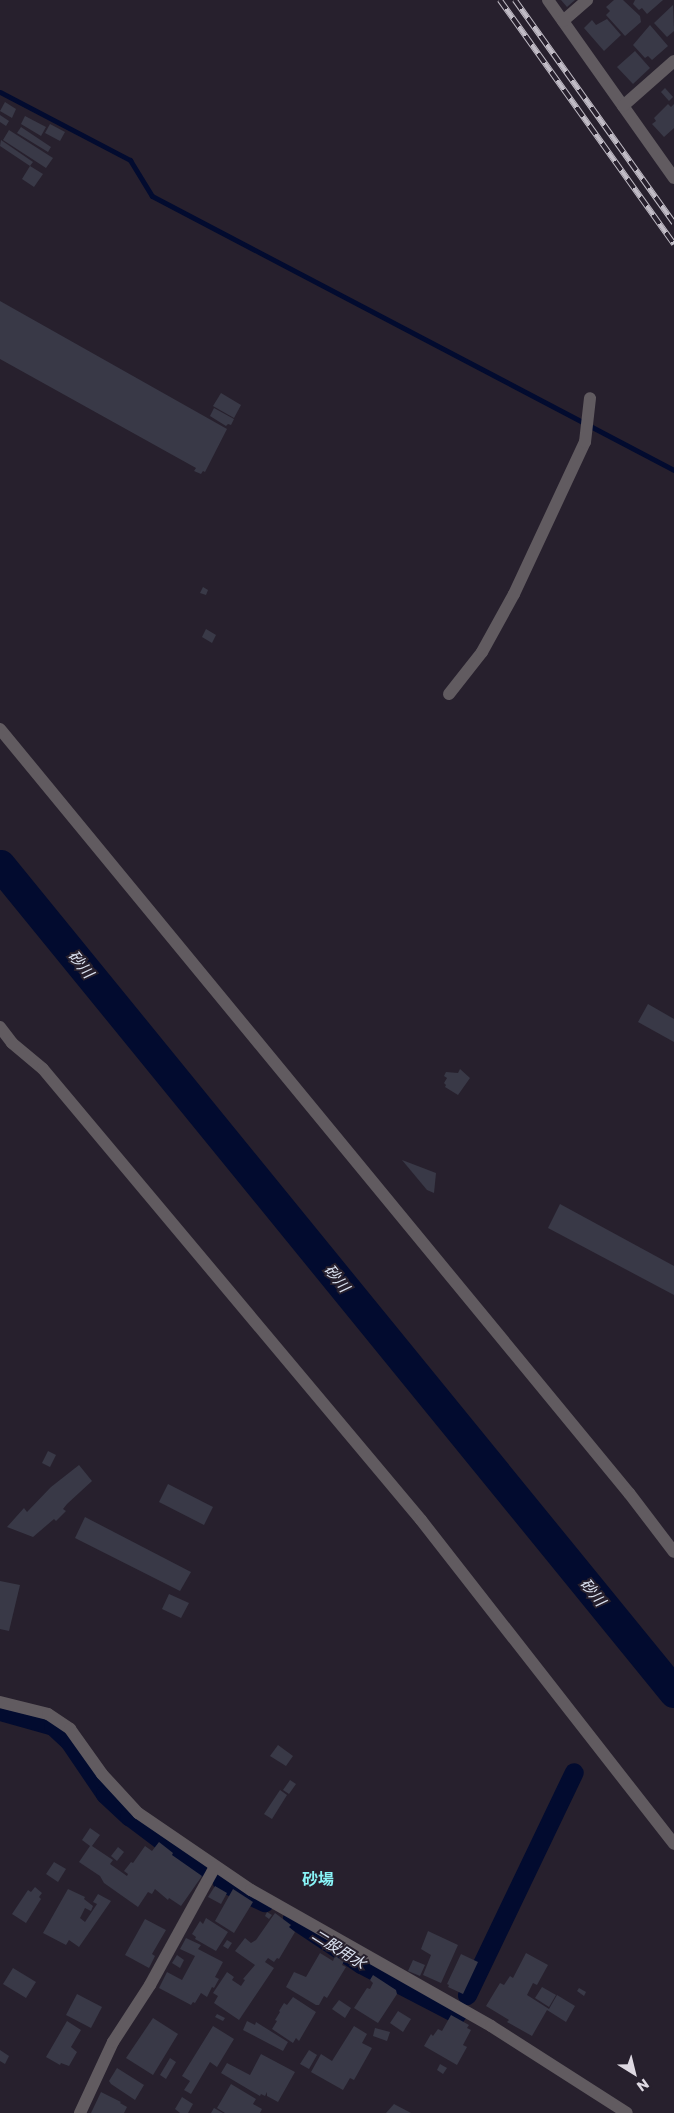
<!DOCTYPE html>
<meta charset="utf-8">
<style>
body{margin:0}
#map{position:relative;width:674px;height:2113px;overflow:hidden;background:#27202d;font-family:Poppins,"Noto Sans JP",sans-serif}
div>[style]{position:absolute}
.stream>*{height:5px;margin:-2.5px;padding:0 2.5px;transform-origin:2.5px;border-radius:2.5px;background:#020b2f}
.canal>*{height:19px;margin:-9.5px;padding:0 9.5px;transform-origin:9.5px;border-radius:9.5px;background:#020b2f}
.river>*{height:31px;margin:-15.5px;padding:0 15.5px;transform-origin:15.5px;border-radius:15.5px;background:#020b2f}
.building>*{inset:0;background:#393947}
.minor>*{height:12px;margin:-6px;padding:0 6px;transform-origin:6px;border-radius:6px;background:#615b60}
.rail>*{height:5.5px;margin-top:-2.75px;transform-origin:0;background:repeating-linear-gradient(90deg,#27202d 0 11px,#c1bcc6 0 22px);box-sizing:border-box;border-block:1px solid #c1bcc6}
span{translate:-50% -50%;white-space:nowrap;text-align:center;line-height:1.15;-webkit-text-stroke:4px #27202d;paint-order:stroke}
.water-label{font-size:15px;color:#dce3f2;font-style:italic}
.quarter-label{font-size:16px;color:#88f4f7;font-weight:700}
.north{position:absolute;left:609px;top:2048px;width:50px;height:50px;-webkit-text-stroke:4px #27202d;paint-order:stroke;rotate:144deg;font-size:14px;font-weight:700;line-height:20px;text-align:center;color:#ded9e2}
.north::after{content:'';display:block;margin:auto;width:18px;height:22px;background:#ded9e2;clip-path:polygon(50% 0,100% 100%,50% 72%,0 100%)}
</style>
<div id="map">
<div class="stream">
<div style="left:0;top:92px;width:147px;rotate:27.6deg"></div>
<div style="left:130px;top:160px;width:42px;rotate:58.6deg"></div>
<div style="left:152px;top:196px;width:590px;rotate:27.7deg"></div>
</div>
<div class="canal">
<div style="left:0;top:1711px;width:55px;rotate:15.8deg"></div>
<div style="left:53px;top:1726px;width:22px;rotate:43deg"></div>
<div style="left:69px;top:1741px;width:64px;rotate:55.8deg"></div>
<div style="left:105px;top:1794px;width:33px;rotate:43deg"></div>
<div style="left:129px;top:1816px;width:86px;rotate:37deg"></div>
<div style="left:222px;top:1882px;width:47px;rotate:25.5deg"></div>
<div style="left:292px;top:1918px;width:83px;rotate:33.7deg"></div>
<div style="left:361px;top:1964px;width:108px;rotate:27.5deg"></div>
<div style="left:467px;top:1995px;width:247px;rotate:-64.4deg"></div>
</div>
<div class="river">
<div style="left:0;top:865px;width:1067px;rotate:50.82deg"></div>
</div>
<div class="building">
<div style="clip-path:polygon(561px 0,575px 0,567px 7px)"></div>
<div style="clip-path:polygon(614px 0,623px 0,640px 16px,641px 22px,625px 36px,606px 15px,610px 11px,606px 7px)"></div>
<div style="clip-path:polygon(635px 0,663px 0,647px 14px,642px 8px,639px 10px,633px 4px)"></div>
<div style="clip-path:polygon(673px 5px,674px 31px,667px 37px,654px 23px)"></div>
<div style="clip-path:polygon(607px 19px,621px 35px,604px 51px,584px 28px,592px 20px,596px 25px)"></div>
<div style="clip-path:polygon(650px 25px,668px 46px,652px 60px,648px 56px,645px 58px,633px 45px)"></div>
<div style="clip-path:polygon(635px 51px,650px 68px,633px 84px,617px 67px)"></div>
<div style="clip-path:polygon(665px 88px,673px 97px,669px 101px,661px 92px)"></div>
<div style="clip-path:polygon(5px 102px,16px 109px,12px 118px,0 111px)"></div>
<div style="clip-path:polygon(668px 104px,671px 107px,674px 104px,674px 128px,664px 137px,652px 124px,656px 121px,654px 118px)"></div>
<div style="clip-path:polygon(0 115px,9px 121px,6px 126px,0 122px)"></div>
<div style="clip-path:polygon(25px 116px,46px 127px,41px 136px,21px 124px)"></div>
<div style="clip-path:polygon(50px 124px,65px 132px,60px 141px,45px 133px)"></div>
<div style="clip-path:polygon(21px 127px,51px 147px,48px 152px,17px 133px)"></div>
<div style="clip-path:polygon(9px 130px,53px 158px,46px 168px,3px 140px)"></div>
<div style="clip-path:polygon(1px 140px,33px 162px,30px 166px,0 146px)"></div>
<div style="clip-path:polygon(30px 166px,43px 174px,34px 187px,22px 179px)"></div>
<div style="clip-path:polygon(0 301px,227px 429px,205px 472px,203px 471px,201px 474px,194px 471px,196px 468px,0 359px)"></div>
<div style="clip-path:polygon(221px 393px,241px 405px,234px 418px,213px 406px)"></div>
<div style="clip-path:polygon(214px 408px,234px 419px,231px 425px,228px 424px,226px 426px,210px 416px)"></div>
<div style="clip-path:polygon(203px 587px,208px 590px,206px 595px,200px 593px)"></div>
<div style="clip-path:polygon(206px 629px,216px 635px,212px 643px,202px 637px)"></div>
<div style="clip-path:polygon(648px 1004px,674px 1019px,674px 1042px,638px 1022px)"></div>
<div style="clip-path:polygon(460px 1069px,470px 1078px,458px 1095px,445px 1087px,446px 1085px,444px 1083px,447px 1078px,444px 1076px,446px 1072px,458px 1073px)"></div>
<div style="clip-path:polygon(402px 1160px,436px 1173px,434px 1193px,427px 1190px)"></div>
<div style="clip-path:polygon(560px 1204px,674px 1266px,674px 1295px,548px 1228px)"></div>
<div style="clip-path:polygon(48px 1451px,56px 1455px,50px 1467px,42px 1463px)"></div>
<div style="clip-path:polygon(79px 1465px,92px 1481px,67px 1504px,63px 1509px,66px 1511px,56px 1521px,54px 1519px,33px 1537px,7px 1527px,24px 1508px,27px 1512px,51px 1487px)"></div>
<div style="clip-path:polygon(168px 1484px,213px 1507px,204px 1525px,159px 1502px)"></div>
<div style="clip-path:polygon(85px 1517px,191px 1572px,180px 1591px,75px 1538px)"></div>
<div style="clip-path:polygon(0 1581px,20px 1585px,9px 1631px,0 1629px)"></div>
<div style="clip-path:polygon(169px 1594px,189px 1603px,181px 1618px,162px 1609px)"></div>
<div style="clip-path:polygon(278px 1745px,293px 1756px,286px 1766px,270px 1756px)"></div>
<div style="clip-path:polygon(290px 1780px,296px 1784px,289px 1794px,283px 1790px)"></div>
<div style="clip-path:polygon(280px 1790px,287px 1795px,272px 1819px,264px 1814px)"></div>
<div style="clip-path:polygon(90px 1828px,100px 1835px,92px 1846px,113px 1860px,110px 1864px,127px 1876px,128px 1874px,124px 1871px,131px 1862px,133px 1863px,145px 1846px,152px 1851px,159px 1842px,173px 1853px,172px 1855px,202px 1876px,181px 1906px,169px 1898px,168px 1900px,155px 1889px,152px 1894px,148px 1892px,138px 1907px,104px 1883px,100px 1876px,79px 1862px,90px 1846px,82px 1840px)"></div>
<div style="clip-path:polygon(118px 1847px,124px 1852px,117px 1861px,111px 1856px)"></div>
<div style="clip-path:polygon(54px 1862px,66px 1869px,58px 1882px,46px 1874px)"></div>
<div style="clip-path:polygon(215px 1886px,227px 1893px,221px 1904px,208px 1897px)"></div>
<div style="clip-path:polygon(35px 1887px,42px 1893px,39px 1897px,41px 1899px,26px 1923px,12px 1914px,28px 1890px,31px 1892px)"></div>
<div style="clip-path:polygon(68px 1889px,85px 1897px,84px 1899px,93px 1906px,91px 1911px,85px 1908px,80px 1918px,85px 1922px,97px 1904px,93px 1902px,98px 1894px,111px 1901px,79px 1947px,69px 1940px,66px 1945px,43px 1933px)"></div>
<div style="clip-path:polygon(233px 1889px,253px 1902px,234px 1933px,215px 1921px)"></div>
<div style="clip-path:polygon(267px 1912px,272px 1915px,269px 1919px,265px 1916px)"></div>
<div style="clip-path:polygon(275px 1913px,291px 1925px,289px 1927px,295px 1932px,279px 1959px,277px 1958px,274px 1962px,268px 1958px,265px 1962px,274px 1968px,239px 2020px,214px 2003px,218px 1996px,213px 1993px,227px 1972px,234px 1977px,232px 1980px,241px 1986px,245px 1980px,243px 1979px,255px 1965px,235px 1951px,245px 1938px,251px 1943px,256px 1940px)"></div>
<div style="clip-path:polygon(206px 1918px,228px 1932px,216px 1951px,195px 1939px,196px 1937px,192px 1934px,200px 1921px,203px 1924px)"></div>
<div style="clip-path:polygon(145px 1919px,166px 1930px,152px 1954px,155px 1956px,149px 1968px,125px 1955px)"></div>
<div style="clip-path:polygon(428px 1931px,458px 1945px,441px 1983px,423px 1975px,431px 1955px,421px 1949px)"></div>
<div style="clip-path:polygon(186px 1938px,201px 1945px,198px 1949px,223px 1962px,215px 1977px,219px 1979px,214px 1988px,212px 1987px,207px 1997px,201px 1993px,195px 2003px,193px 2002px,191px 2005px,159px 1988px,167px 1972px,182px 1980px,195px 1956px,180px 1949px)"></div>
<div style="clip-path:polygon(227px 1940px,232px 1943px,228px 1949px,223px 1946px)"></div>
<div style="clip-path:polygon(320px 1953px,333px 1961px,335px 1956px,344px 1961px,342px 1965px,346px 1967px,327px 1998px,324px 1996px,319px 2005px,316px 2005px,286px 1987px,294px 1972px,306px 1977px)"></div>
<div style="clip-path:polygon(526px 1953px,548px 1965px,537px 1985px,533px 1983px,527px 1995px,549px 2009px,557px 1995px,575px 2006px,566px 2022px,547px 2010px,532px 2036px,507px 2022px,509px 2020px,486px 2006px,500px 1983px,504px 1985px,510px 1976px,513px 1978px)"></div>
<div style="clip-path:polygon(461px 1954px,478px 1962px,463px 1994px,448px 1987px,449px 1985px,447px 1984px)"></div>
<div style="clip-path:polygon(177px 1955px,184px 1960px,180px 1968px,172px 1963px)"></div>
<div style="clip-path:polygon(413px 1960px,425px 1965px,420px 1976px,408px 1971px)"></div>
<div style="clip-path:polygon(13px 1968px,36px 1982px,26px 1998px,3px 1984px)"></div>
<div style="clip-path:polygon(373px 1975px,396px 1990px,397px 1994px,378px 2023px,354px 2008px,367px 1988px,370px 1989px,373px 1983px,370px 1980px)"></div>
<div style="clip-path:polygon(542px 1987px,556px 1995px,549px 2007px,535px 1998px)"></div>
<div style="clip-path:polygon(579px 1988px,586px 1992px,584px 1996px,577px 1991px)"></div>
<div style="clip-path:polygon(77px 1994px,102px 2007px,91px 2028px,66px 2015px)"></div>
<div style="clip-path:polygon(293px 1997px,316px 2012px,299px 2041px,296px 2038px,293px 2043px,272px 2029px,277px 2021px,275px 2020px,280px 2012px,279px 2011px,284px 2003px,287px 2005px)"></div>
<div style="clip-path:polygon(339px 2000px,351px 2008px,345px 2018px,332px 2009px)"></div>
<div style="clip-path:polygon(398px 2011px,411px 2019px,403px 2032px,390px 2023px)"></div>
<div style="clip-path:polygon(217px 2014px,225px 2018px,223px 2021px,215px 2017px)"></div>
<div style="clip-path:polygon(451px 2015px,469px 2025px,467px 2028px,471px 2030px,463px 2045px,467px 2047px,457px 2065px,424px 2046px,431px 2034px,433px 2036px,438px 2029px,442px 2031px)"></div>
<div style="clip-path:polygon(153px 2018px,178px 2034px,153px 2075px,126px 2058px)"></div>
<div style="clip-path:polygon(67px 2021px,81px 2030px,71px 2047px,77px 2052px,69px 2066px,61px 2063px,60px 2065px,46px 2057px)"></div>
<div style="clip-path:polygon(247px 2021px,255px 2025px,256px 2022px,288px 2042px,283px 2051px,243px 2030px)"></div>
<div style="clip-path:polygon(213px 2026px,234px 2039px,217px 2067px,210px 2062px,191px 2094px,184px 2090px,190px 2081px,182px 2076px)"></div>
<div style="clip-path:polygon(354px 2026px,367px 2034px,362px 2043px,372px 2048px,354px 2080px,350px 2078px,343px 2090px,311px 2072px,321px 2054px,332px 2061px)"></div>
<div style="clip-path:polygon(375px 2028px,390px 2032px,387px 2041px,373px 2036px)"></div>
<div style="clip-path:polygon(0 2050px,9px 2056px,5px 2064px,0 2061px)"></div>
<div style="clip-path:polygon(309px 2050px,317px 2055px,309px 2069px,300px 2064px)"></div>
<div style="clip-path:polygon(261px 2054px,295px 2072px,278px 2102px,267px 2096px,267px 2092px,265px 2096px,261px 2094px,260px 2096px,221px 2073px,227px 2063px,250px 2075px)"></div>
<div style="clip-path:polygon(170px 2058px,176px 2062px,166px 2079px,160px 2075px)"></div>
<div style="clip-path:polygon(440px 2064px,447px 2068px,443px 2074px,437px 2070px)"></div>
<div style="clip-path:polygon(117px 2068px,144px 2085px,135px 2100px,111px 2084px,109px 2081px)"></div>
<div style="clip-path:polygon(231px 2084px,256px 2099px,253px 2104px,262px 2109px,260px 2113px,225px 2113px,217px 2108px)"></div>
<div style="clip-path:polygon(101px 2092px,121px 2102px,120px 2103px,127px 2107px,124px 2113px,91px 2113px)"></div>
<div style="clip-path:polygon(182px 2097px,193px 2104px,188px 2113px,180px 2113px,175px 2109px)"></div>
<div style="clip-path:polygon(394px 2104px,411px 2113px,386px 2113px)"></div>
<div style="clip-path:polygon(214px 2108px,223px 2113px,211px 2113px)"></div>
</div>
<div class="minor">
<div style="left:548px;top:0;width:218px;rotate:54.7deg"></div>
<div style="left:563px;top:21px;width:32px;rotate:-41deg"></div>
<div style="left:623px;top:106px;width:68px;rotate:-41.4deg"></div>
<div style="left:449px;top:694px;width:53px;rotate:-51.8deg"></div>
<div style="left:482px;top:652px;width:66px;rotate:-61.1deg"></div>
<div style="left:514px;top:594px;width:168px;rotate:-65deg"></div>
<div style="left:585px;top:442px;width:44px;rotate:-83.5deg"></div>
<div style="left:0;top:729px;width:990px;rotate:50.54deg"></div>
<div style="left:629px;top:1493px;width:74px;rotate:52.7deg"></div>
<div style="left:0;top:1027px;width:20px;rotate:53deg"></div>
<div style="left:12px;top:1043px;width:40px;rotate:40deg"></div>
<div style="left:43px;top:1069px;width:588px;rotate:50.03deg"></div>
<div style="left:421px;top:1520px;width:411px;rotate:52deg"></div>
<div style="left:0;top:1702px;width:49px;rotate:14deg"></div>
<div style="left:48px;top:1714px;width:27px;rotate:34deg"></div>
<div style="left:70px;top:1729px;width:55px;rotate:54.6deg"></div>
<div style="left:102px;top:1774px;width:53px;rotate:47.3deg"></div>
<div style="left:138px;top:1813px;width:137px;rotate:34.3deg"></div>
<div style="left:251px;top:1890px;width:276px;rotate:29.5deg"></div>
<div style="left:491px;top:2026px;width:161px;rotate:32.6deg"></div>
<div style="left:80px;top:2113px;width:78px;rotate:-65.1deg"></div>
<div style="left:113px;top:2042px;width:68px;rotate:-57deg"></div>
<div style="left:150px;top:1985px;width:135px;rotate:-61.2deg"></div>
</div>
<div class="rail">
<div style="left:500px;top:0;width:300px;rotate:54.5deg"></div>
<div style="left:515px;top:0;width:274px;rotate:54.5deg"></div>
</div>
<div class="water-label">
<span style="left:81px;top:964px;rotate:51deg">砂川</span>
<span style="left:337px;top:1278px;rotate:51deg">砂川</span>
<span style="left:593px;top:1592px;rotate:51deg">砂川</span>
<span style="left:339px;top:1949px;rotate:32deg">二股用水</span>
</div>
<div class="quarter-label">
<span style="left:318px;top:1880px">砂場</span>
</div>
<div class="north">N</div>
</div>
